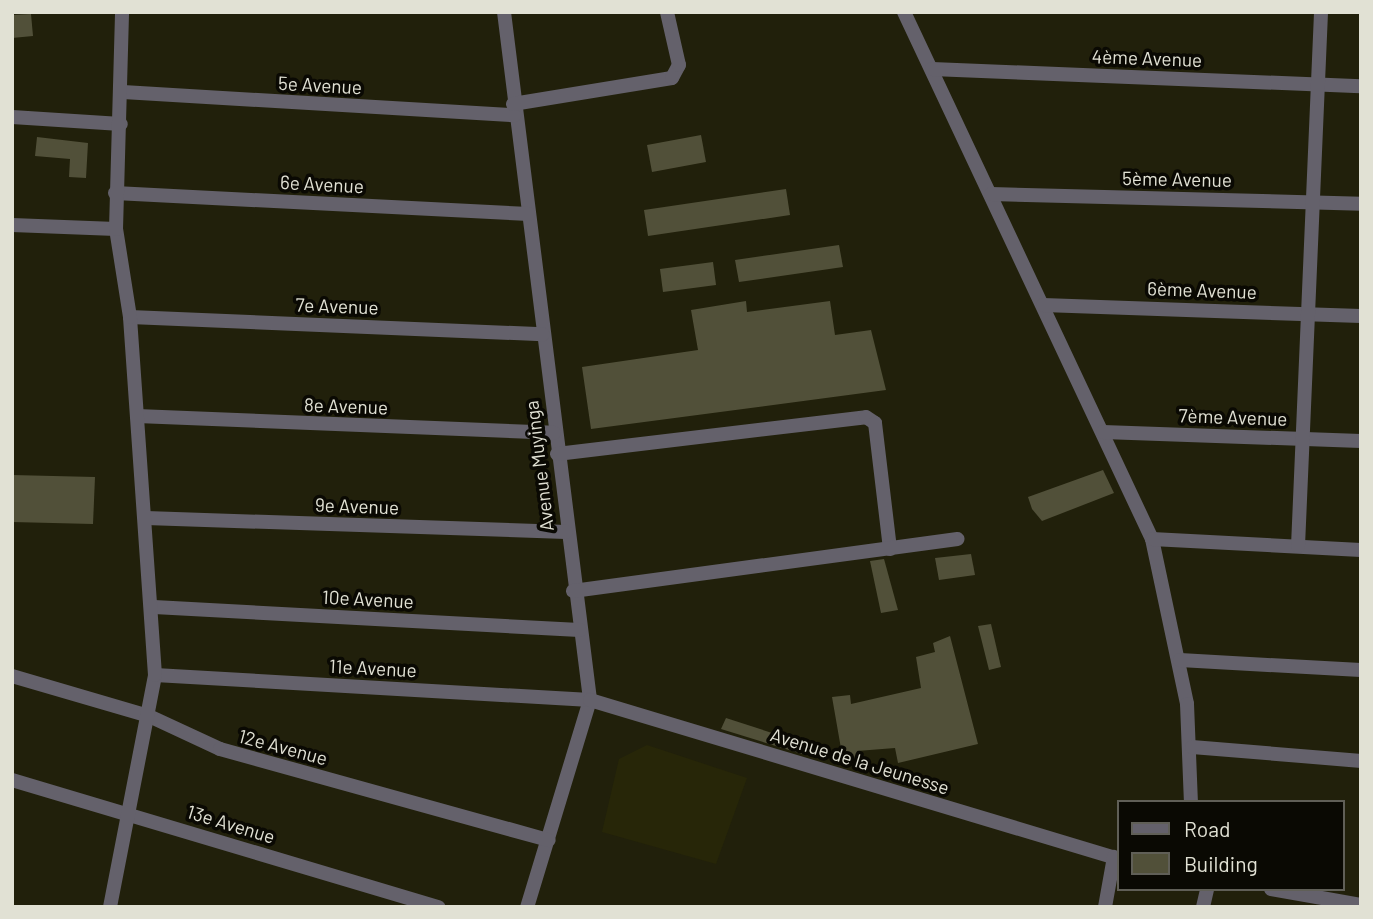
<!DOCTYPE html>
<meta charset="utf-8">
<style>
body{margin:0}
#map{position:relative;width:1373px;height:919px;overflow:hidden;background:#21200b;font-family:Barlow,sans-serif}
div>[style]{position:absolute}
.built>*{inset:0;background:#272608}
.building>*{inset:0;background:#515039}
.minor>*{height:14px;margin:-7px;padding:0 7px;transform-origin:7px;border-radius:7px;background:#64616b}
span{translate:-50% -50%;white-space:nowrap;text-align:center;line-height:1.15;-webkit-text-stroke:7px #0a0903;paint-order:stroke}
.street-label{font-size:19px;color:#e1e1d4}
.frame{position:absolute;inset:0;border:14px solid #e1e1d4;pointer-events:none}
.legend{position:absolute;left:1117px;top:800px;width:228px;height:91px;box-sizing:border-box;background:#0a0903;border:2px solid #605f57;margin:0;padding:9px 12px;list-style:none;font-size:21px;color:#e1e1d4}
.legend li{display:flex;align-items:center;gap:14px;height:35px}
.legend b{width:35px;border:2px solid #605f57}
</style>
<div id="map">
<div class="built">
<div style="clip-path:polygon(647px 745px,747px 778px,716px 864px,602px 832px,619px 759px)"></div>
</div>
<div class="building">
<div style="clip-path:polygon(31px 14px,33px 36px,12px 38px,12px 15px)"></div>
<div style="clip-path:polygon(701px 135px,706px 162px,652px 172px,647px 145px)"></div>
<div style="clip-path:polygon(37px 137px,88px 143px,86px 178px,69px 177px,70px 159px,35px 156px)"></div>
<div style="clip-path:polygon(786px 189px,790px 215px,648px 236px,644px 210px)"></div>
<div style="clip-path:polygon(839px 245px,843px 267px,739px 282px,735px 260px)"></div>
<div style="clip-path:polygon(713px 262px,716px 285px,663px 292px,660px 269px)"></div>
<div style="clip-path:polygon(746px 301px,747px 312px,830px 301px,835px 335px,871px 330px,886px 390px,591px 429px,582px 367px,698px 350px,691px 310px)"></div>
<div style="clip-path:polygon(1103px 470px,1114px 493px,1042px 521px,1032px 509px,1028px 497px)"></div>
<div style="clip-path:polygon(12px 475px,95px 477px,93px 524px,12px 522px)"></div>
<div style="clip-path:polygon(971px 554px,975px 575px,939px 580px,935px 558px)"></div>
<div style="clip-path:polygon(884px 559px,898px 610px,881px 613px,870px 561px)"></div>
<div style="clip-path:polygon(991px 624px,1001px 667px,989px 670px,978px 626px)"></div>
<div style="clip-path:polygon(950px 636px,978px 744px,898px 763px,895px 748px,857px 751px,857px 759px,843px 760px,832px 697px,850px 695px,851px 704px,921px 688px,916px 657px,935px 652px,933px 643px)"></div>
<div style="clip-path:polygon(726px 718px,803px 743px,802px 754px,721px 729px)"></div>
</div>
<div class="minor">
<div style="left:504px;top:12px;width:693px;rotate:82.87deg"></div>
<div style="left:590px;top:700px;width:216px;rotate:106.9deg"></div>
<div style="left:904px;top:12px;width:582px;rotate:64.8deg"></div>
<div style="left:1152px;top:539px;width:169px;rotate:78deg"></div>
<div style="left:1187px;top:704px;width:98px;rotate:87.7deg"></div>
<div style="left:932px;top:69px;width:429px;rotate:2.3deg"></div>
<div style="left:123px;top:92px;width:392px;rotate:3.4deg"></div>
<div style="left:513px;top:104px;width:161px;rotate:-9.3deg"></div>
<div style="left:672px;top:78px;width:15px;rotate:-62deg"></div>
<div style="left:679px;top:65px;width:54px;rotate:-102.8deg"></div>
<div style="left:12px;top:117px;width:109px;rotate:3.7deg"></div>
<div style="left:115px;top:193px;width:414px;rotate:2.9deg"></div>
<div style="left:991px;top:194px;width:370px;rotate:1.5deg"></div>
<div style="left:12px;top:225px;width:104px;rotate:2.2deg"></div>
<div style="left:1043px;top:305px;width:318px;rotate:2deg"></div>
<div style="left:130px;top:317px;width:413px;rotate:2.4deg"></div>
<div style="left:137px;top:416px;width:417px;rotate:2.3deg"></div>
<div style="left:1103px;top:432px;width:258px;rotate:2deg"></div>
<div style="left:557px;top:454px;width:311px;rotate:-6.8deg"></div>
<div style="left:866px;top:417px;width:11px;rotate:34deg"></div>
<div style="left:875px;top:423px;width:127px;rotate:83.2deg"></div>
<div style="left:146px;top:518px;width:420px;rotate:1.9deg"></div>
<div style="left:1152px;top:539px;width:209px;rotate:3deg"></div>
<div style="left:1298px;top:546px;width:534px;rotate:-87.53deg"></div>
<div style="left:573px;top:591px;width:388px;rotate:-7.7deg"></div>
<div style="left:154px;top:607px;width:426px;rotate:3.1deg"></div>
<div style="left:1180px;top:660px;width:181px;rotate:3.2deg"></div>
<div style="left:155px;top:675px;width:436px;rotate:3.3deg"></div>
<div style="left:590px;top:700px;width:552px;rotate:16.73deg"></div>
<div style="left:12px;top:676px;width:143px;rotate:16.3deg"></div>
<div style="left:149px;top:716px;width:78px;rotate:24.9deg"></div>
<div style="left:220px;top:749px;width:341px;rotate:15.5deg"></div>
<div style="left:1192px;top:747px;width:170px;rotate:4.7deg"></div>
<div style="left:12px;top:780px;width:445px;rotate:16.6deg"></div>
<div style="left:1271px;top:889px;width:91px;rotate:10.1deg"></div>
<div style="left:110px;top:907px;width:236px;rotate:-79deg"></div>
<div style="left:155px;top:675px;width:359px;rotate:-94deg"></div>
<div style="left:130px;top:317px;width:89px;rotate:-99deg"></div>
<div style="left:116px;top:229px;width:217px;rotate:-88.4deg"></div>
<div style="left:1105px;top:907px;width:51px;rotate:-79.8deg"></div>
<div style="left:1203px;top:907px;width:18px;rotate:-77deg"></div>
</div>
<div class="street-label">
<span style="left:1147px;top:58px;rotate:2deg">4ème Avenue</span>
<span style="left:320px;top:85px;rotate:3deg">5e Avenue</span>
<span style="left:1177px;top:179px;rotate:1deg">5ème Avenue</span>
<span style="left:322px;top:184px;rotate:3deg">6e Avenue</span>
<span style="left:1202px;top:290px;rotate:2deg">6ème Avenue</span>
<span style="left:337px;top:306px;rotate:2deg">7e Avenue</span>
<span style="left:346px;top:406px;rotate:2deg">8e Avenue</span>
<span style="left:1233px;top:417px;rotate:2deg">7ème Avenue</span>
<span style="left:539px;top:466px;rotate:-97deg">Avenue Muyinga</span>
<span style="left:357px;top:506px;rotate:2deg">9e Avenue</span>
<span style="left:368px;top:599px;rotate:3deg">10e Avenue</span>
<span style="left:373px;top:668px;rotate:3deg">11e Avenue</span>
<span style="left:283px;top:747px;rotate:15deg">12e Avenue</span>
<span style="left:860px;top:761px;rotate:17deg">Avenue de la Jeunesse</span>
<span style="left:231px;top:824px;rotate:17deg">13e Avenue</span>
</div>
<div class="frame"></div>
<ul class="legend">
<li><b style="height:9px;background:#64616b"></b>Road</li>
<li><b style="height:19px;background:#515039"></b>Building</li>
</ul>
</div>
